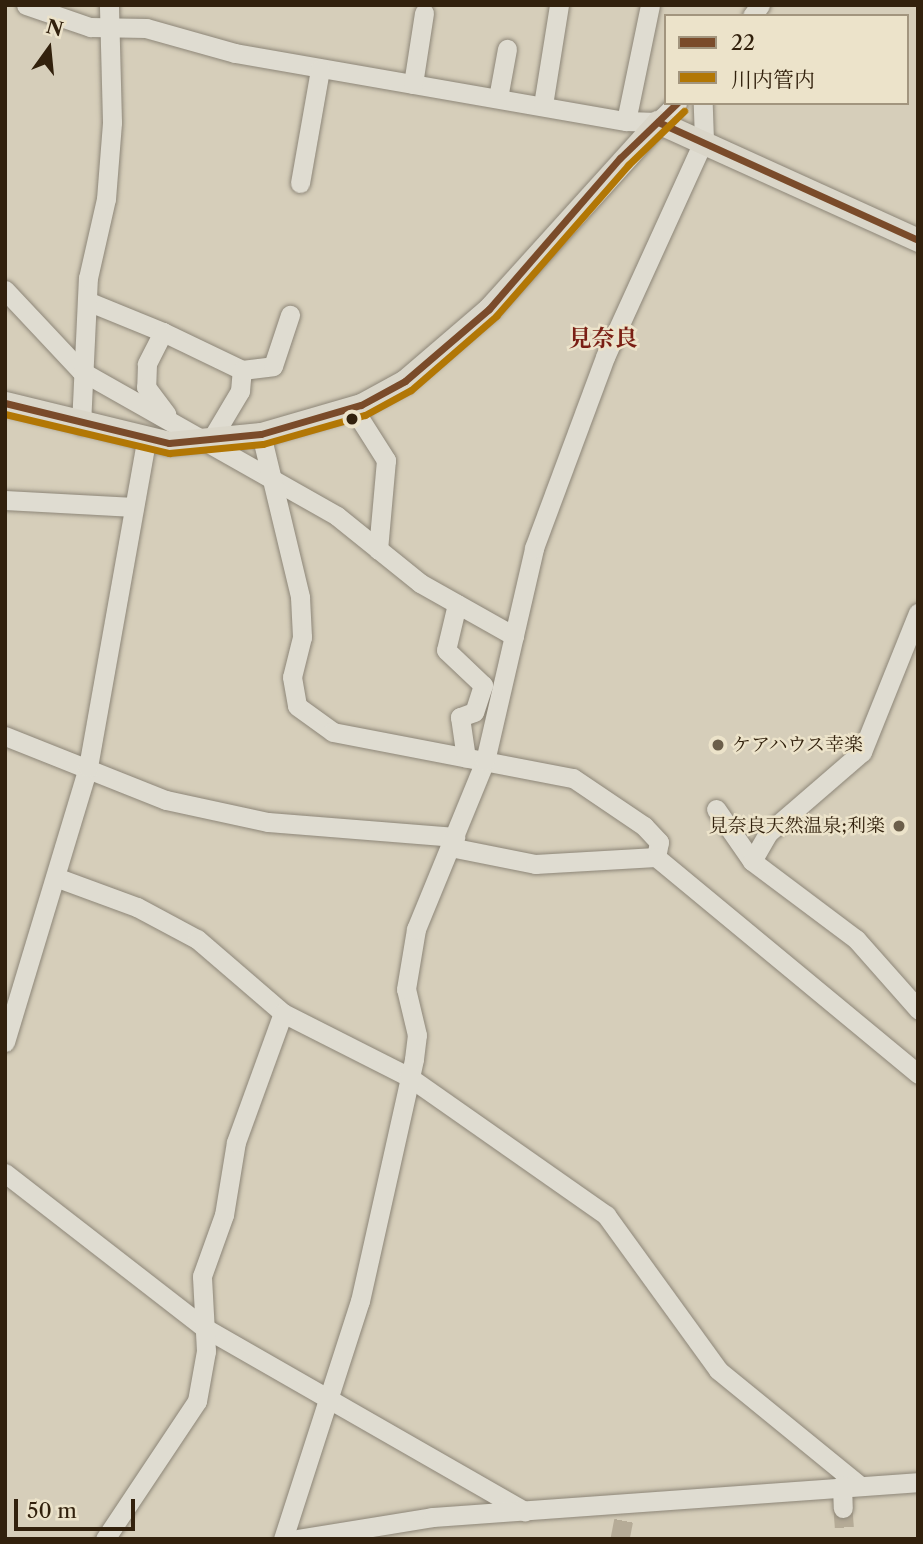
<!DOCTYPE html>
<meta charset="utf-8">
<style>
body{margin:0}
#map{position:relative;width:923px;height:1544px;overflow:hidden;background:#d6ceba;font-family:"Libre Caslon Text","Noto Serif JP",serif}
div>[style]{position:absolute}
.minor-tunnel>*{height:19px;margin-top:-9.5px;transform-origin:0;background:repeating-linear-gradient(90deg,#b5ab97 0 19px,transparent 0 29px)}
.roads{filter:drop-shadow(0 0 2px #8d8678) drop-shadow(0 0 2px #8d8678)}
.minor>*{height:19px;margin:-9.5px;padding:0 9.5px;transform-origin:9.5px;border-radius:9.5px;background:#dfdcd1}
.major>*{height:23px;margin:-11.5px;padding:0 11.5px;transform-origin:11.5px;border-radius:11.5px;background:#dad6c9}
.bus-1>*{height:7px;margin:-3.5px;padding:0 3.5px;transform-origin:3.5px;border-radius:3.5px;background:#7a4b2a}
.bus-2>*{height:7px;margin:-3.5px;padding:0 3.5px;transform-origin:3.5px;border-radius:3.5px;background:#b27705}
.dots>*{width:19px;height:19px;translate:-50% -50%;box-sizing:border-box;border:4px solid #ece3ca;border-radius:50%}
span{translate:-50% -50%;white-space:nowrap;text-align:center;line-height:1.15;-webkit-text-stroke:5px #ece3ca;paint-order:stroke}
.poi-label{font-size:19px;color:#32210d}
.left{translate:0 -50%;text-align:left}
.right{translate:-100% -50%;text-align:right}
.quarter-label{font-size:23px;color:#7a1f14;font-weight:700}
.frame{position:absolute;inset:0;border:7px solid #32210d;pointer-events:none}
.legend{position:absolute;left:664px;top:14px;width:245px;height:91px;box-sizing:border-box;background:#ece3ca;border:2px solid #a2957e;margin:0;padding:9px 12px;list-style:none;font-size:21px;color:#32210d}
.legend li{display:flex;align-items:center;gap:14px;height:35px}
.legend b{width:35px;border:2px solid #a2957e}
.north{position:absolute;left:14px;top:14px;width:70px;height:70px;-webkit-text-stroke:5px #ece3ca;paint-order:stroke;rotate:15deg;font-size:19px;font-weight:700;line-height:28px;text-align:center;color:#32210d}
.north::after{content:'';display:block;margin:auto;width:24px;height:32px;background:#32210d;clip-path:polygon(50% 0,100% 100%,50% 72%,0 100%)}
.scale{position:absolute;left:14px;top:1499px;width:121px;height:32px;box-sizing:border-box;border:4px solid #32210d;border-top:0;padding-left:9px;font-size:21px;line-height:24px;white-space:nowrap;color:#32210d;-webkit-text-stroke:5px #ece3ca;paint-order:stroke}
</style>
<div id="map">
<div class="minor-tunnel">
<div style="left:843px;top:1508px;width:31px;rotate:86deg"></div>
<div style="left:620px;top:1539px;width:21px;rotate:-79deg"></div>
</div>
<div class="roads">
<div class="minor">
<div style="left:26px;top:5px;width:68px;rotate:19deg"></div>
<div style="left:90px;top:27px;width:56px;rotate:1deg"></div>
<div style="left:146px;top:28px;width:92px;rotate:15.7deg"></div>
<div style="left:235px;top:53px;width:397px;rotate:9.9deg"></div>
<div style="left:626px;top:121px;width:32px;rotate:2deg"></div>
<div style="left:658px;top:122px;width:27px;rotate:-45deg"></div>
<div style="left:752px;top:16px;width:14px;rotate:-54deg"></div>
<div style="left:413px;top:84px;width:72px;rotate:-81.2deg"></div>
<div style="left:498px;top:98px;width:50px;rotate:-79.6deg"></div>
<div style="left:543px;top:105px;width:101px;rotate:-80.9deg"></div>
<div style="left:626px;top:121px;width:118px;rotate:-78.3deg"></div>
<div style="left:300px;top:183px;width:116px;rotate:-80deg"></div>
<div style="left:5px;top:290px;width:111px;rotate:46.8deg"></div>
<div style="left:81px;top:371px;width:294px;rotate:29.5deg"></div>
<div style="left:337px;top:516px;width:107px;rotate:38.9deg"></div>
<div style="left:420px;top:583px;width:108px;rotate:29.4deg"></div>
<div style="left:87px;top:301px;width:82px;rotate:22.2deg"></div>
<div style="left:163px;top:332px;width:36px;rotate:117deg"></div>
<div style="left:147px;top:364px;width:23px;rotate:92deg"></div>
<div style="left:146px;top:387px;width:34px;rotate:53deg"></div>
<div style="left:163px;top:332px;width:88px;rotate:25.7deg"></div>
<div style="left:353px;top:408px;width:62px;rotate:57.6deg"></div>
<div style="left:386px;top:460px;width:90px;rotate:95.1deg"></div>
<div style="left:81px;top:425px;width:147px;rotate:-87.3deg"></div>
<div style="left:88px;top:278px;width:81px;rotate:-77.2deg"></div>
<div style="left:106px;top:199px;width:77px;rotate:-85.5deg"></div>
<div style="left:112px;top:122px;width:117px;rotate:-91.5deg"></div>
<div style="left:261px;top:434px;width:168px;rotate:76.5deg"></div>
<div style="left:300px;top:597px;width:40px;rotate:87.1deg"></div>
<div style="left:302px;top:637px;width:41px;rotate:104deg"></div>
<div style="left:292px;top:677px;width:29px;rotate:80deg"></div>
<div style="left:297px;top:706px;width:44px;rotate:35.8deg"></div>
<div style="left:333px;top:732px;width:244px;rotate:10.9deg"></div>
<div style="left:573px;top:778px;width:86px;rotate:34.1deg"></div>
<div style="left:644px;top:826px;width:22px;rotate:47deg"></div>
<div style="left:659px;top:842px;width:15px;rotate:101deg"></div>
<div style="left:209px;top:443px;width:61px;rotate:-59.2deg"></div>
<div style="left:240px;top:391px;width:21px;rotate:-85deg"></div>
<div style="left:242px;top:370px;width:31px;rotate:-7deg"></div>
<div style="left:273px;top:366px;width:54px;rotate:-71.6deg"></div>
<div style="left:5px;top:500px;width:129px;rotate:3.1deg"></div>
<div style="left:457px;top:604px;width:47px;rotate:103.4deg"></div>
<div style="left:446px;top:650px;width:51px;rotate:43.4deg"></div>
<div style="left:483px;top:685px;width:28px;rotate:108deg"></div>
<div style="left:474px;top:712px;width:15px;rotate:160deg"></div>
<div style="left:460px;top:717px;width:41px;rotate:81.7deg"></div>
<div style="left:5px;top:736px;width:173px;rotate:21.7deg"></div>
<div style="left:166px;top:800px;width:104px;rotate:12.2deg"></div>
<div style="left:268px;top:822px;width:188px;rotate:4.6deg"></div>
<div style="left:716px;top:809px;width:63px;rotate:55.3deg"></div>
<div style="left:752px;top:861px;width:130px;rotate:36.9deg"></div>
<div style="left:856px;top:939px;width:94px;rotate:48.5deg"></div>
<div style="left:450px;top:847px;width:87px;rotate:11.3deg"></div>
<div style="left:535px;top:864px;width:121px;rotate:-3.3deg"></div>
<div style="left:656px;top:857px;width:340px;rotate:39.6deg"></div>
<div style="left:752px;top:861px;width:32px;rotate:-60deg"></div>
<div style="left:768px;top:833px;width:124px;rotate:-40.8deg"></div>
<div style="left:862px;top:752px;width:150px;rotate:-68.1deg"></div>
<div style="left:58px;top:878px;width:84px;rotate:20.2deg"></div>
<div style="left:137px;top:907px;width:68px;rotate:28.1deg"></div>
<div style="left:197px;top:939px;width:113px;rotate:40.7deg"></div>
<div style="left:283px;top:1013px;width:141px;rotate:26.9deg"></div>
<div style="left:409px;top:1077px;width:241px;rotate:35deg"></div>
<div style="left:606px;top:1215px;width:191px;rotate:54.1deg"></div>
<div style="left:718px;top:1370px;width:181px;rotate:39.2deg"></div>
<div style="left:5px;top:1042px;width:287px;rotate:-73.2deg"></div>
<div style="left:88px;top:767px;width:332px;rotate:-79.9deg"></div>
<div style="left:5px;top:1173px;width:253px;rotate:37.8deg"></div>
<div style="left:205px;top:1328px;width:369px;rotate:29.8deg"></div>
<div style="left:842px;top:1485px;width:23px;rotate:88deg"></div>
<div style="left:105px;top:1539px;width:166px;rotate:-56.3deg"></div>
<div style="left:197px;top:1401px;width:51px;rotate:-79.8deg"></div>
<div style="left:206px;top:1351px;width:75px;rotate:-93.1deg"></div>
<div style="left:202px;top:1276px;width:65px;rotate:-70.2deg"></div>
<div style="left:224px;top:1215px;width:74px;rotate:-80.7deg"></div>
<div style="left:236px;top:1142px;width:137px;rotate:-70deg"></div>
<div style="left:283px;top:1539px;width:250px;rotate:-72.1deg"></div>
<div style="left:360px;top:1301px;width:248px;rotate:-77.4deg"></div>
<div style="left:414px;top:1059px;width:24px;rotate:-83deg"></div>
<div style="left:417px;top:1035px;width:47px;rotate:-103.4deg"></div>
<div style="left:406px;top:989px;width:61px;rotate:-80.5deg"></div>
<div style="left:416px;top:929px;width:182px;rotate:-67.7deg"></div>
<div style="left:485px;top:761px;width:219px;rotate:-77deg"></div>
<div style="left:534px;top:548px;width:204px;rotate:-69.6deg"></div>
<div style="left:605px;top:357px;width:239px;rotate:-65.5deg"></div>
<div style="left:704px;top:140px;width:37px;rotate:-92deg"></div>
<div style="left:298px;top:1539px;width:136px;rotate:-9.3deg"></div>
<div style="left:432px;top:1517px;width:487px;rotate:-4.1deg"></div>
</div>
<div class="major">
<div style="left:5px;top:403px;width:169px;rotate:13.7deg"></div>
<div style="left:169px;top:443px;width:92px;rotate:-5.6deg"></div>
<div style="left:261px;top:434px;width:104px;rotate:-16.2deg"></div>
<div style="left:361px;top:405px;width:50px;rotate:-28.6deg"></div>
<div style="left:405px;top:381px;width:111px;rotate:-40.6deg"></div>
<div style="left:489px;top:309px;width:252px;rotate:-47.9deg"></div>
<div style="left:658px;top:122px;width:286px;rotate:24.4deg"></div>
</div>
</div>
<div class="bus-1">
<div style="left:658px;top:122px;width:286px;rotate:24.4deg"></div>
<div style="left:5px;top:403px;width:169px;rotate:13.7deg"></div>
<div style="left:169px;top:443px;width:92px;rotate:-5.6deg"></div>
<div style="left:261px;top:434px;width:104px;rotate:-16.2deg"></div>
<div style="left:361px;top:405px;width:50px;rotate:-28.6deg"></div>
<div style="left:405px;top:381px;width:111px;rotate:-40.6deg"></div>
<div style="left:489px;top:309px;width:200px;rotate:-49.1deg"></div>
<div style="left:620px;top:158px;width:79px;rotate:-44deg"></div>
</div>
<div class="bus-2">
<div style="left:5px;top:414px;width:169px;rotate:13.4deg"></div>
<div style="left:169px;top:453px;width:94px;rotate:-5.5deg"></div>
<div style="left:263px;top:444px;width:106px;rotate:-15.9deg"></div>
<div style="left:365px;top:415px;width:52px;rotate:-28.5deg"></div>
<div style="left:411px;top:390px;width:113px;rotate:-41deg"></div>
<div style="left:496px;top:316px;width:201px;rotate:-48.8deg"></div>
<div style="left:628px;top:165px;width:78px;rotate:-44deg"></div>
</div>
<div class="dots">
<div style="left:352px;top:419px;background:#32210d"></div>
<div style="left:718px;top:745px;background:#6b5e4a"></div>
<div style="left:899px;top:826px;background:#6b5e4a"></div>
</div>
<div class="poi-label">
<span class="left" style="left:732px;top:745px">ケアハウス幸楽</span>
<span class="right" style="left:885px;top:826px">見奈良天然温泉;利楽</span>
</div>
<div class="quarter-label">
<span style="left:603px;top:338px">見奈良</span>
</div>
<div class="frame"></div>
<ul class="legend">
<li><b style="height:9px;background:#7a4b2a"></b>22</li>
<li><b style="height:9px;background:#b27705"></b>川内管内</li>
</ul>
<div class="north">N</div>
<div class="scale">50 m</div>
</div>
